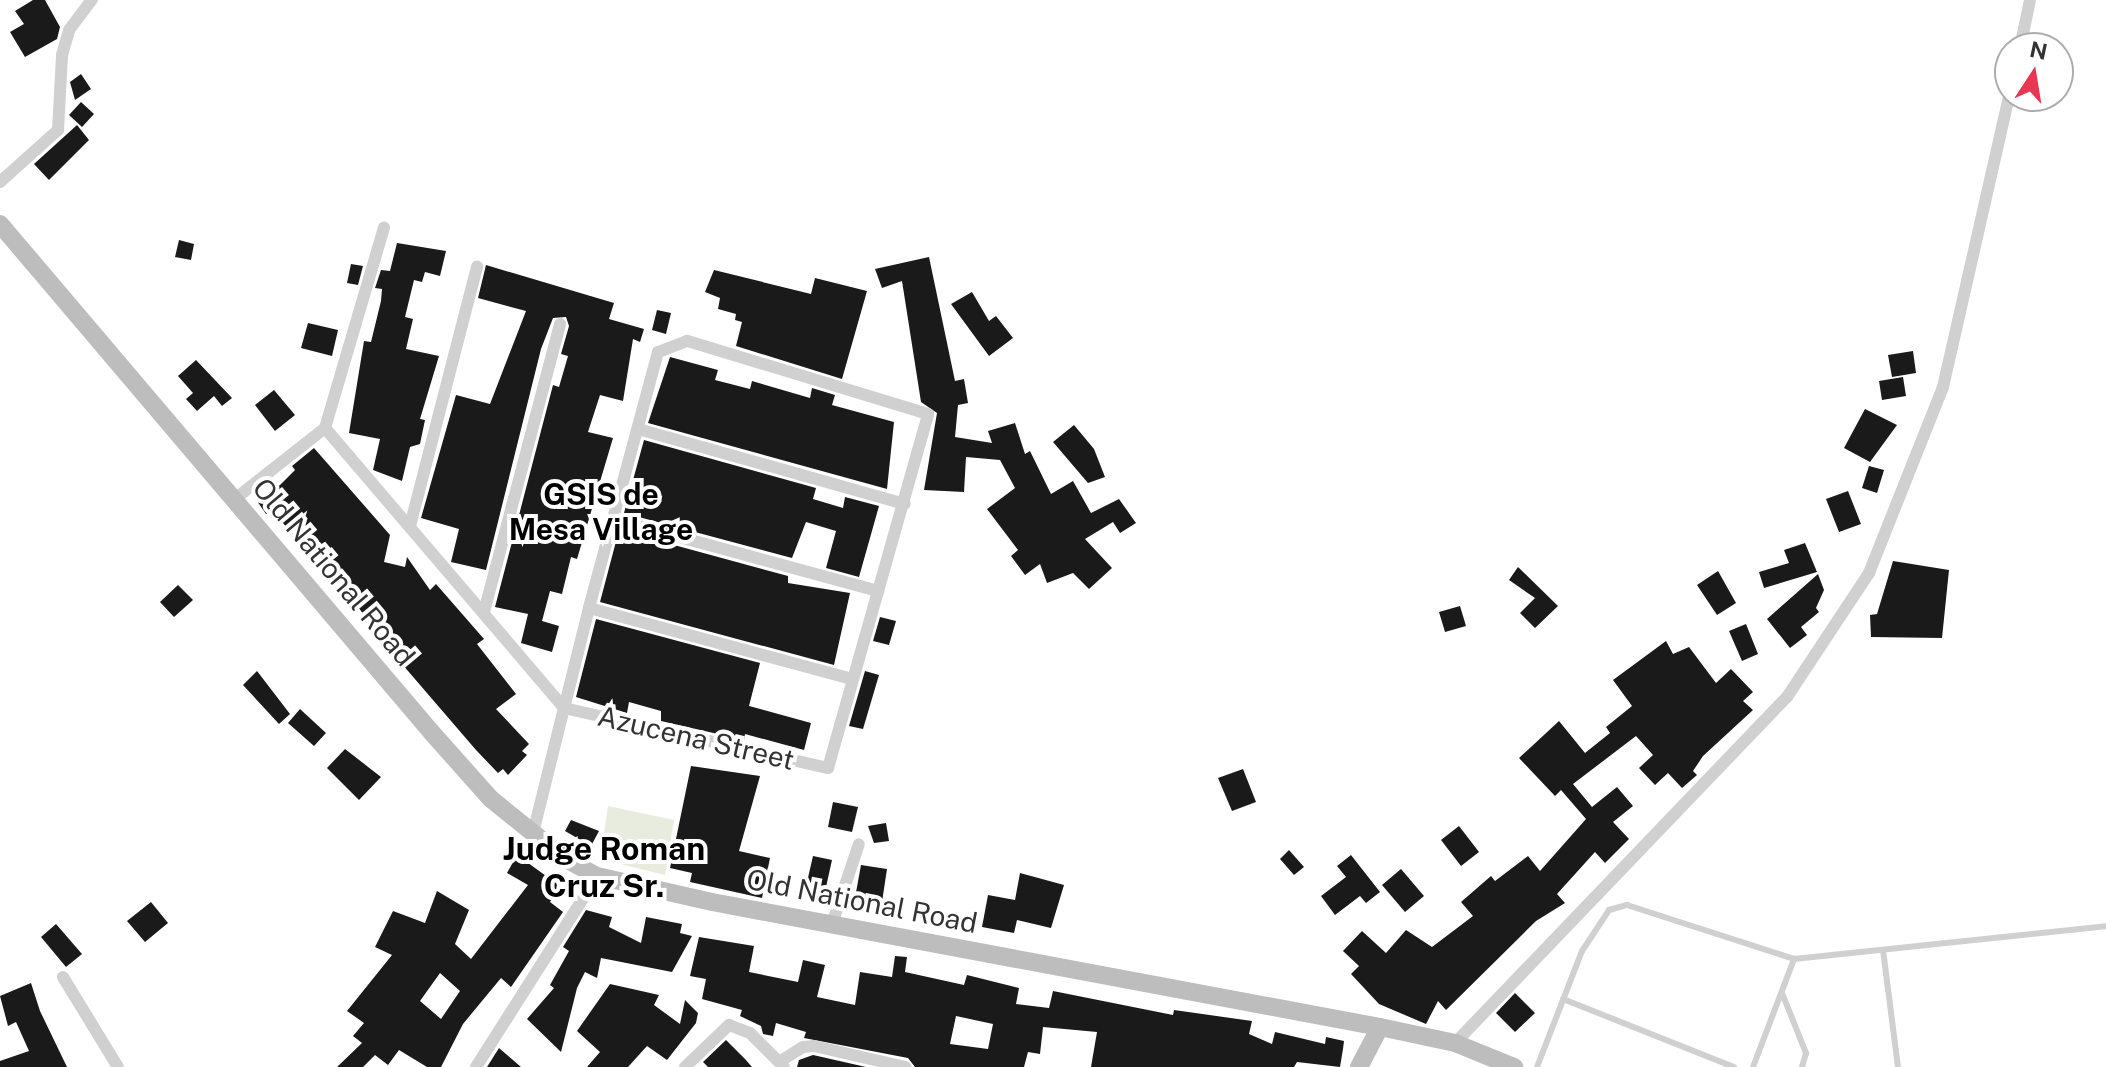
<!DOCTYPE html>
<style>
body{margin:0}
#map{position:relative;width:2106px;height:1067px;overflow:hidden;background:#fff;font-family:"Public Sans",sans-serif}
div>[style]{position:absolute}
.green>*{inset:0;background:#e7ecdf}
.building>*{inset:0;background:#1a1a1a}
.lane>*{height:6px;margin:-3px;padding:0 3px;transform-origin:3px;border-radius:3px;background:#d0d0d0}
.street>*{height:12px;margin:-6px;padding:0 6px;transform-origin:6px;border-radius:6px;background:#d0d0d0}
.secondary>*{height:18px;margin:-9px;padding:0 9px;transform-origin:9px;border-radius:9px;background:#bdbdbd}
span{translate:-50% -50%;white-space:nowrap;text-align:center;line-height:1.15;-webkit-text-stroke:8px #fff;paint-order:stroke}
.street-label{font-size:28px;color:#333}
.neighbourhood-label{font-size:30px;color:#000;font-weight:700}
.quarter-label{font-size:32px;color:#000;font-weight:700}
.north{position:absolute;left:1994px;top:32px;width:80px;height:80px;box-sizing:border-box;background:#fff;border:2px solid #adadad;border-radius:50%;rotate:12deg;font-size:22px;font-weight:700;line-height:32px;text-align:center;color:#333}
.north::after{content:'';display:block;margin:auto;width:28px;height:36px;background:#e93652;clip-path:polygon(50% 0,100% 100%,50% 72%,0 100%)}
</style>
<div id="map">
<div class="green">
<div style="clip-path:polygon(608px 806px,674px 820px,665px 875px,600px 859px)"></div>
</div>
<div class="building">
<div style="clip-path:polygon(33px 0,45px 0,60px 27px,57px 39px,25px 57px,10px 32px,24px 24px,15px 11px)"></div>
<div style="clip-path:polygon(81px 74px,91px 89px,75px 100px,70px 82px)"></div>
<div style="clip-path:polygon(81px 102px,94px 114px,82px 127px,69px 115px)"></div>
<div style="clip-path:polygon(77px 125px,89px 140px,49px 180px,34px 164px)"></div>
<div style="clip-path:polygon(179px 240px,194px 244px,191px 260px,175px 257px)"></div>
<div style="clip-path:polygon(397px 243px,446px 251px,440px 276px,425px 272px,422px 282px,414px 280px,405px 317px,413px 319px,406px 349px,439px 356px,420px 419px,425px 420px,420px 444px,410px 447px,402px 481px,373px 470px,380px 439px,349px 433px,364px 341px,371px 342px,381px 301px,382px 289px,375px 288px,381px 270px,390px 271px)"></div>
<div style="clip-path:polygon(929px 257px,955px 381px,964px 379px,968px 403px,958px 405px,955px 437px,992px 443px,988px 431px,1015px 423px,1025px 454px,1030px 451px,1051px 494px,1073px 481px,1091px 513px,1119px 499px,1136px 523px,1120px 533px,1113px 522px,1085px 539px,1112px 568px,1089px 589px,1073px 573px,1047px 583px,1040px 564px,1025px 575px,1011px 556px,1018px 550px,987px 509px,1015px 488px,1000px 460px,966px 457px,964px 492px,924px 490px,937px 413px,921px 402px,902px 281px,882px 288px,875px 269px)"></div>
<div style="clip-path:polygon(351px 264px,363px 266px,358px 285px,347px 283px)"></div>
<div style="clip-path:polygon(486px 265px,614px 303px,609px 319px,644px 329px,640px 342px,633px 339px,623px 401px,600px 395px,588px 432px,613px 438px,577px 559px,571px 557px,562px 594px,550px 591px,542px 621px,559px 626px,552px 652px,521px 643px,528px 614px,495px 607px,553px 385px,559px 387px,568px 356px,561px 354px,569px 326px,566px 317px,553px 318px,541px 349px,486px 570px,451px 562px,459px 529px,421px 518px,456px 395px,490px 404px,526px 311px,478px 298px)"></div>
<div style="clip-path:polygon(714px 270px,811px 294px,815px 278px,867px 291px,842px 379px,736px 346px,742px 322px,735px 320px,736px 314px,718px 309px,720px 298px,705px 292px)"></div>
<div style="clip-path:polygon(972px 292px,989px 321px,996px 316px,1013px 338px,989px 356px,951px 304px)"></div>
<div style="clip-path:polygon(657px 310px,671px 313px,666px 334px,652px 330px)"></div>
<div style="clip-path:polygon(308px 323px,338px 330px,332px 356px,301px 348px)"></div>
<div style="clip-path:polygon(1913px 351px,1916px 373px,1892px 377px,1888px 355px)"></div>
<div style="clip-path:polygon(670px 357px,718px 370px,715px 380px,750px 389px,752px 381px,810px 398px,812px 388px,835px 395px,832px 405px,894px 422px,887px 489px,648px 423px)"></div>
<div style="clip-path:polygon(196px 360px,232px 398px,222px 406px,214px 396px,197px 411px,186px 399px,193px 393px,178px 376px)"></div>
<div style="clip-path:polygon(1903px 377px,1906px 396px,1882px 400px,1879px 381px)"></div>
<div style="clip-path:polygon(274px 390px,295px 415px,275px 431px,255px 405px)"></div>
<div style="clip-path:polygon(1865px 409px,1897px 425px,1870px 462px,1844px 448px)"></div>
<div style="clip-path:polygon(1074px 425px,1094px 449px,1105px 477px,1088px 483px,1053px 442px)"></div>
<div style="clip-path:polygon(644px 440px,816px 488px,813px 499px,843px 508px,845px 497px,879px 506px,859px 577px,826px 568px,836px 531px,806px 522px,792px 558px,624px 513px)"></div>
<div style="clip-path:polygon(314px 448px,390px 535px,384px 562px,405px 567px,407px 557px,430px 590px,436px 584px,484px 639px,477px 644px,516px 694px,496px 709px,529px 744px,522px 751px,527px 755px,508px 775px,503px 769px,498px 773px,476px 750px,402px 664px,405px 662px,380px 633px,383px 630px,349px 601px,272px 510px,266px 514px,257px 501px,280px 485px,295px 470px,292px 466px)"></div>
<div style="clip-path:polygon(1869px 466px,1884px 470px,1877px 493px,1862px 488px)"></div>
<div style="clip-path:polygon(1848px 491px,1861px 524px,1839px 532px,1826px 499px)"></div>
<div style="clip-path:polygon(619px 530px,788px 576px,788px 583px,850px 593px,834px 665px,600px 602px)"></div>
<div style="clip-path:polygon(1805px 543px,1817px 572px,1764px 588px,1759px 572px,1789px 563px,1784px 550px)"></div>
<div style="clip-path:polygon(1893px 561px,1949px 570px,1942px 638px,1871px 637px,1870px 615px,1877px 614px)"></div>
<div style="clip-path:polygon(1518px 567px,1558px 606px,1535px 628px,1520px 613px,1535px 598px,1509px 580px)"></div>
<div style="clip-path:polygon(1718px 571px,1736px 603px,1717px 615px,1697px 585px)"></div>
<div style="clip-path:polygon(1818px 574px,1824px 590px,1816px 608px,1819px 612px,1801px 627px,1807px 635px,1790px 648px,1767px 619px)"></div>
<div style="clip-path:polygon(178px 585px,193px 600px,174px 617px,160px 602px)"></div>
<div style="clip-path:polygon(1460px 606px,1466px 626px,1445px 632px,1439px 612px)"></div>
<div style="clip-path:polygon(880px 617px,896px 621px,889px 645px,873px 641px)"></div>
<div style="clip-path:polygon(596px 619px,760px 663px,749px 706px,811px 723px,804px 750px,745px 734px,744px 740px,661px 721px,661px 711px,629px 702px,627px 713px,576px 697px)"></div>
<div style="clip-path:polygon(1746px 624px,1758px 654px,1742px 661px,1729px 631px)"></div>
<div style="clip-path:polygon(1666px 641px,1673px 654px,1689px 647px,1716px 683px,1731px 669px,1753px 692px,1743px 701px,1753px 710px,1703px 756px,1693px 771px,1697px 775px,1682px 788px,1668px 773px,1655px 785px,1639px 768px,1653px 755px,1636px 736px,1573px 784px,1592px 807px,1617px 787px,1633px 806px,1613px 822px,1629px 839px,1605px 863px,1595px 852px,1557px 894px,1565px 903px,1536px 921px,1446px 1010px,1438px 1001px,1426px 1024px,1379px 1004px,1351px 974px,1359px 966px,1343px 951px,1362px 931px,1386px 953px,1406px 930px,1432px 947px,1473px 916px,1461px 902px,1491px 876px,1495px 881px,1528px 856px,1540px 871px,1586px 819px,1561px 790px,1555px 796px,1519px 758px,1559px 721px,1585px 753px,1610px 733px,1606px 727px,1632px 706px,1613px 680px)"></div>
<div style="clip-path:polygon(257px 671px,290px 714px,279px 724px,243px 685px)"></div>
<div style="clip-path:polygon(865px 671px,879px 675px,863px 729px,849px 726px)"></div>
<div style="clip-path:polygon(300px 709px,326px 733px,314px 746px,288px 723px)"></div>
<div style="clip-path:polygon(345px 749px,381px 777px,359px 800px,327px 768px)"></div>
<div style="clip-path:polygon(691px 766px,760px 776px,739px 851px,770px 858px,762px 898px,690px 882px,692px 873px,670px 868px)"></div>
<div style="clip-path:polygon(1243px 769px,1256px 802px,1232px 811px,1218px 778px)"></div>
<div style="clip-path:polygon(833px 802px,858px 807px,852px 832px,828px 827px)"></div>
<div style="clip-path:polygon(571px 820px,599px 831px,591px 846px,565px 831px)"></div>
<div style="clip-path:polygon(886px 823px,889px 841px,874px 843px,868px 826px)"></div>
<div style="clip-path:polygon(1459px 826px,1479px 852px,1461px 866px,1441px 840px)"></div>
<div style="clip-path:polygon(1289px 850px,1304px 867px,1294px 875px,1280px 859px)"></div>
<div style="clip-path:polygon(evenodd,517px 855px,560px 886px,550px 902px,563px 912px,511px 987px,501px 978px,463px 1024px,441px 1067px,427px 1067px,399px 1050px,388px 1065px,375px 1055px,363px 1067px,337px 1067px,362px 1043px,353px 1036px,364px 1023px,347px 1011px,392px 955px,375px 947px,393px 911px,425px 923px,437px 891px,469px 910px,455px 944px,471px 959px,528px 885px,507px 873px,517px 855px,440px 973px,460px 991px,441px 1019px,420px 1001px,440px 973px)"></div>
<div style="clip-path:polygon(1351px 855px,1380px 892px,1366px 903px,1360px 896px,1335px 915px,1321px 896px,1346px 877px,1337px 866px)"></div>
<div style="clip-path:polygon(813px 856px,832px 860px,826px 887px,807px 882px)"></div>
<div style="clip-path:polygon(861px 865px,887px 869px,882px 902px,855px 898px)"></div>
<div style="clip-path:polygon(1401px 869px,1424px 896px,1405px 912px,1382px 885px)"></div>
<div style="clip-path:polygon(1020px 873px,1064px 885px,1051px 928px,1017px 920px,1014px 933px,982px 927px,988px 895px,1015px 900px)"></div>
<div style="clip-path:polygon(151px 902px,168px 923px,145px 942px,127px 921px)"></div>
<div style="clip-path:polygon(586px 910px,612px 917px,609px 927px,641px 943px,646px 917px,682px 924px,680px 933px,692px 936px,672px 972px,601px 958px,597px 978px,585px 972px,577px 988px,561px 1052px,527px 1019px,554px 988px,550px 985px,569px 951px,563px 947px)"></div>
<div style="clip-path:polygon(56px 924px,82px 954px,66px 967px,41px 937px)"></div>
<div style="clip-path:polygon(evenodd,699px 937px,754px 946px,749px 972px,798px 982px,803px 960px,825px 965px,817px 997px,855px 1005px,860px 972px,892px 977px,895px 956px,907px 957px,905px 972px,964px 985px,967px 975px,1019px 988px,1016px 1004px,1049px 1008px,1053px 991px,1173px 1015px,1174px 1010px,1252px 1021px,1249px 1034px,1272px 1044px,1275px 1032px,1325px 1044px,1326px 1037px,1344px 1041px,1343px 1049px,1340px 1067px,1297px 1062px,1294px 1067px,1091px 1067px,1097px 1032px,1043px 1027px,1040px 1054px,1028px 1052px,1024px 1067px,915px 1067px,908px 1058px,804px 1038px,806px 1032px,776px 1023px,773px 1036px,763px 1034px,761px 1026px,740px 1016px,742px 1010px,702px 999px,706px 979px,690px 976px,699px 937px,956px 1016px,993px 1024px,988px 1049px,950px 1044px,956px 1016px)"></div>
<div style="clip-path:polygon(31px 983px,40px 1011px,67px 1067px,0 1067px,0 1061px,29px 1051px,16px 1022px,8px 1026px,0 996px)"></div>
<div style="clip-path:polygon(610px 984px,659px 995px,654px 1005px,680px 1024px,685px 1000px,698px 1013px,696px 1023px,667px 1060px,647px 1046px,628px 1067px,587px 1067px,600px 1052px,577px 1031px)"></div>
<div style="clip-path:polygon(1515px 993px,1535px 1013px,1515px 1032px,1496px 1013px)"></div>
<div style="clip-path:polygon(726px 1040px,745px 1059px,752px 1067px,708px 1067px,703px 1062px)"></div>
<div style="clip-path:polygon(499px 1048px,521px 1067px,487px 1067px)"></div>
<div style="clip-path:polygon(813px 1055px,866px 1067px,797px 1067px,799px 1060px)"></div>
</div>
<div class="lane">
<div style="left:1883px;top:950px;width:118px;rotate:82.7deg"></div>
<div style="left:1782px;top:993px;width:65px;rotate:68.2deg"></div>
<div style="left:1806px;top:1053px;width:15px;rotate:106deg"></div>
<div style="left:1563px;top:999px;width:184px;rotate:21.7deg"></div>
<div style="left:1537px;top:1067px;width:124px;rotate:-68.8deg"></div>
<div style="left:1582px;top:951px;width:49px;rotate:-56.6deg"></div>
<div style="left:1609px;top:910px;width:19px;rotate:-16deg"></div>
<div style="left:1627px;top:905px;width:176px;rotate:17.9deg"></div>
<div style="left:1794px;top:959px;width:314px;rotate:-6deg"></div>
<div style="left:1753px;top:1067px;width:116px;rotate:-69.2deg"></div>
</div>
<div class="street">
<div style="left:2020px;top:48px;width:49px;rotate:-78.2deg"></div>
<div style="left:0;top:182px;width:78px;rotate:-41.9deg"></div>
<div style="left:58px;top:130px;width:75px;rotate:-86.9deg"></div>
<div style="left:62px;top:55px;width:26px;rotate:-74deg"></div>
<div style="left:69px;top:30px;width:38px;rotate:-53deg"></div>
<div style="left:325px;top:428px;width:209px;rotate:-73.6deg"></div>
<div style="left:638px;top:429px;width:277px;rotate:15.7deg"></div>
<div style="left:236px;top:498px;width:113px;rotate:-38.2deg"></div>
<div style="left:325px;top:428px;width:368px;rotate:49.5deg"></div>
<div style="left:564px;top:708px;width:271px;rotate:12.8deg"></div>
<div style="left:828px;top:768px;width:368px;rotate:-74.2deg"></div>
<div style="left:928px;top:414px;width:252px;rotate:-163.1deg"></div>
<div style="left:687px;top:341px;width:31px;rotate:159deg"></div>
<div style="left:658px;top:352px;width:265px;rotate:105.1deg"></div>
<div style="left:589px;top:608px;width:103px;rotate:104deg"></div>
<div style="left:564px;top:708px;width:133px;rotate:103.9deg"></div>
<div style="left:613px;top:519px;width:275px;rotate:15.2deg"></div>
<div style="left:410px;top:526px;width:268px;rotate:-75.5deg"></div>
<div style="left:589px;top:608px;width:272px;rotate:15.1deg"></div>
<div style="left:484px;top:612px;width:298px;rotate:-75.2deg"></div>
<div style="left:832px;top:924px;width:84px;rotate:-71.4deg"></div>
<div style="left:63px;top:977px;width:105px;rotate:58.6deg"></div>
<div style="left:1455px;top:1043px;width:480px;rotate:-46.2deg"></div>
<div style="left:1787px;top:697px;width:149px;rotate:-56.5deg"></div>
<div style="left:1869px;top:573px;width:200px;rotate:-68.3deg"></div>
<div style="left:1943px;top:387px;width:303px;rotate:-77.2deg"></div>
<div style="left:779px;top:1062px;width:28px;rotate:-32deg"></div>
<div style="left:803px;top:1047px;width:11px;rotate:-5deg"></div>
<div style="left:814px;top:1046px;width:94px;rotate:12.9deg"></div>
<div style="left:476px;top:1067px;width:226px;rotate:-57.6deg"></div>
<div style="left:685px;top:1067px;width:61px;rotate:-43.7deg"></div>
<div style="left:729px;top:1025px;width:22px;rotate:21deg"></div>
<div style="left:750px;top:1033px;width:48px;rotate:45deg"></div>
</div>
<div class="secondary">
<div style="left:0;top:224px;width:669px;rotate:49.67deg"></div>
<div style="left:433px;top:734px;width:87px;rotate:48.3deg"></div>
<div style="left:491px;top:799px;width:94px;rotate:38.9deg"></div>
<div style="left:564px;top:858px;width:38px;rotate:29deg"></div>
<div style="left:597px;top:876px;width:118px;rotate:12.7deg"></div>
<div style="left:712px;top:902px;width:680px;rotate:10.6deg"></div>
<div style="left:1380px;top:1027px;width:77px;rotate:12deg"></div>
<div style="left:1455px;top:1043px;width:64px;rotate:22.1deg"></div>
<div style="left:1359px;top:1067px;width:45px;rotate:-62.3deg"></div>
</div>
<div class="street-label">
<span style="left:334px;top:572px;rotate:50deg">Old National Road</span>
<span style="left:696px;top:738px;rotate:13deg">Azucena Street</span>
<span style="left:862px;top:901px;rotate:11deg">Old National Road</span>
</div>
<div class="neighbourhood-label">
<span style="left:601px;top:511px">GSIS de<br>Mesa Village</span>
</div>
<div class="quarter-label">
<span style="left:604px;top:868px">Judge Roman<br>Cruz Sr.</span>
</div>
<div class="north">N</div>
</div>
